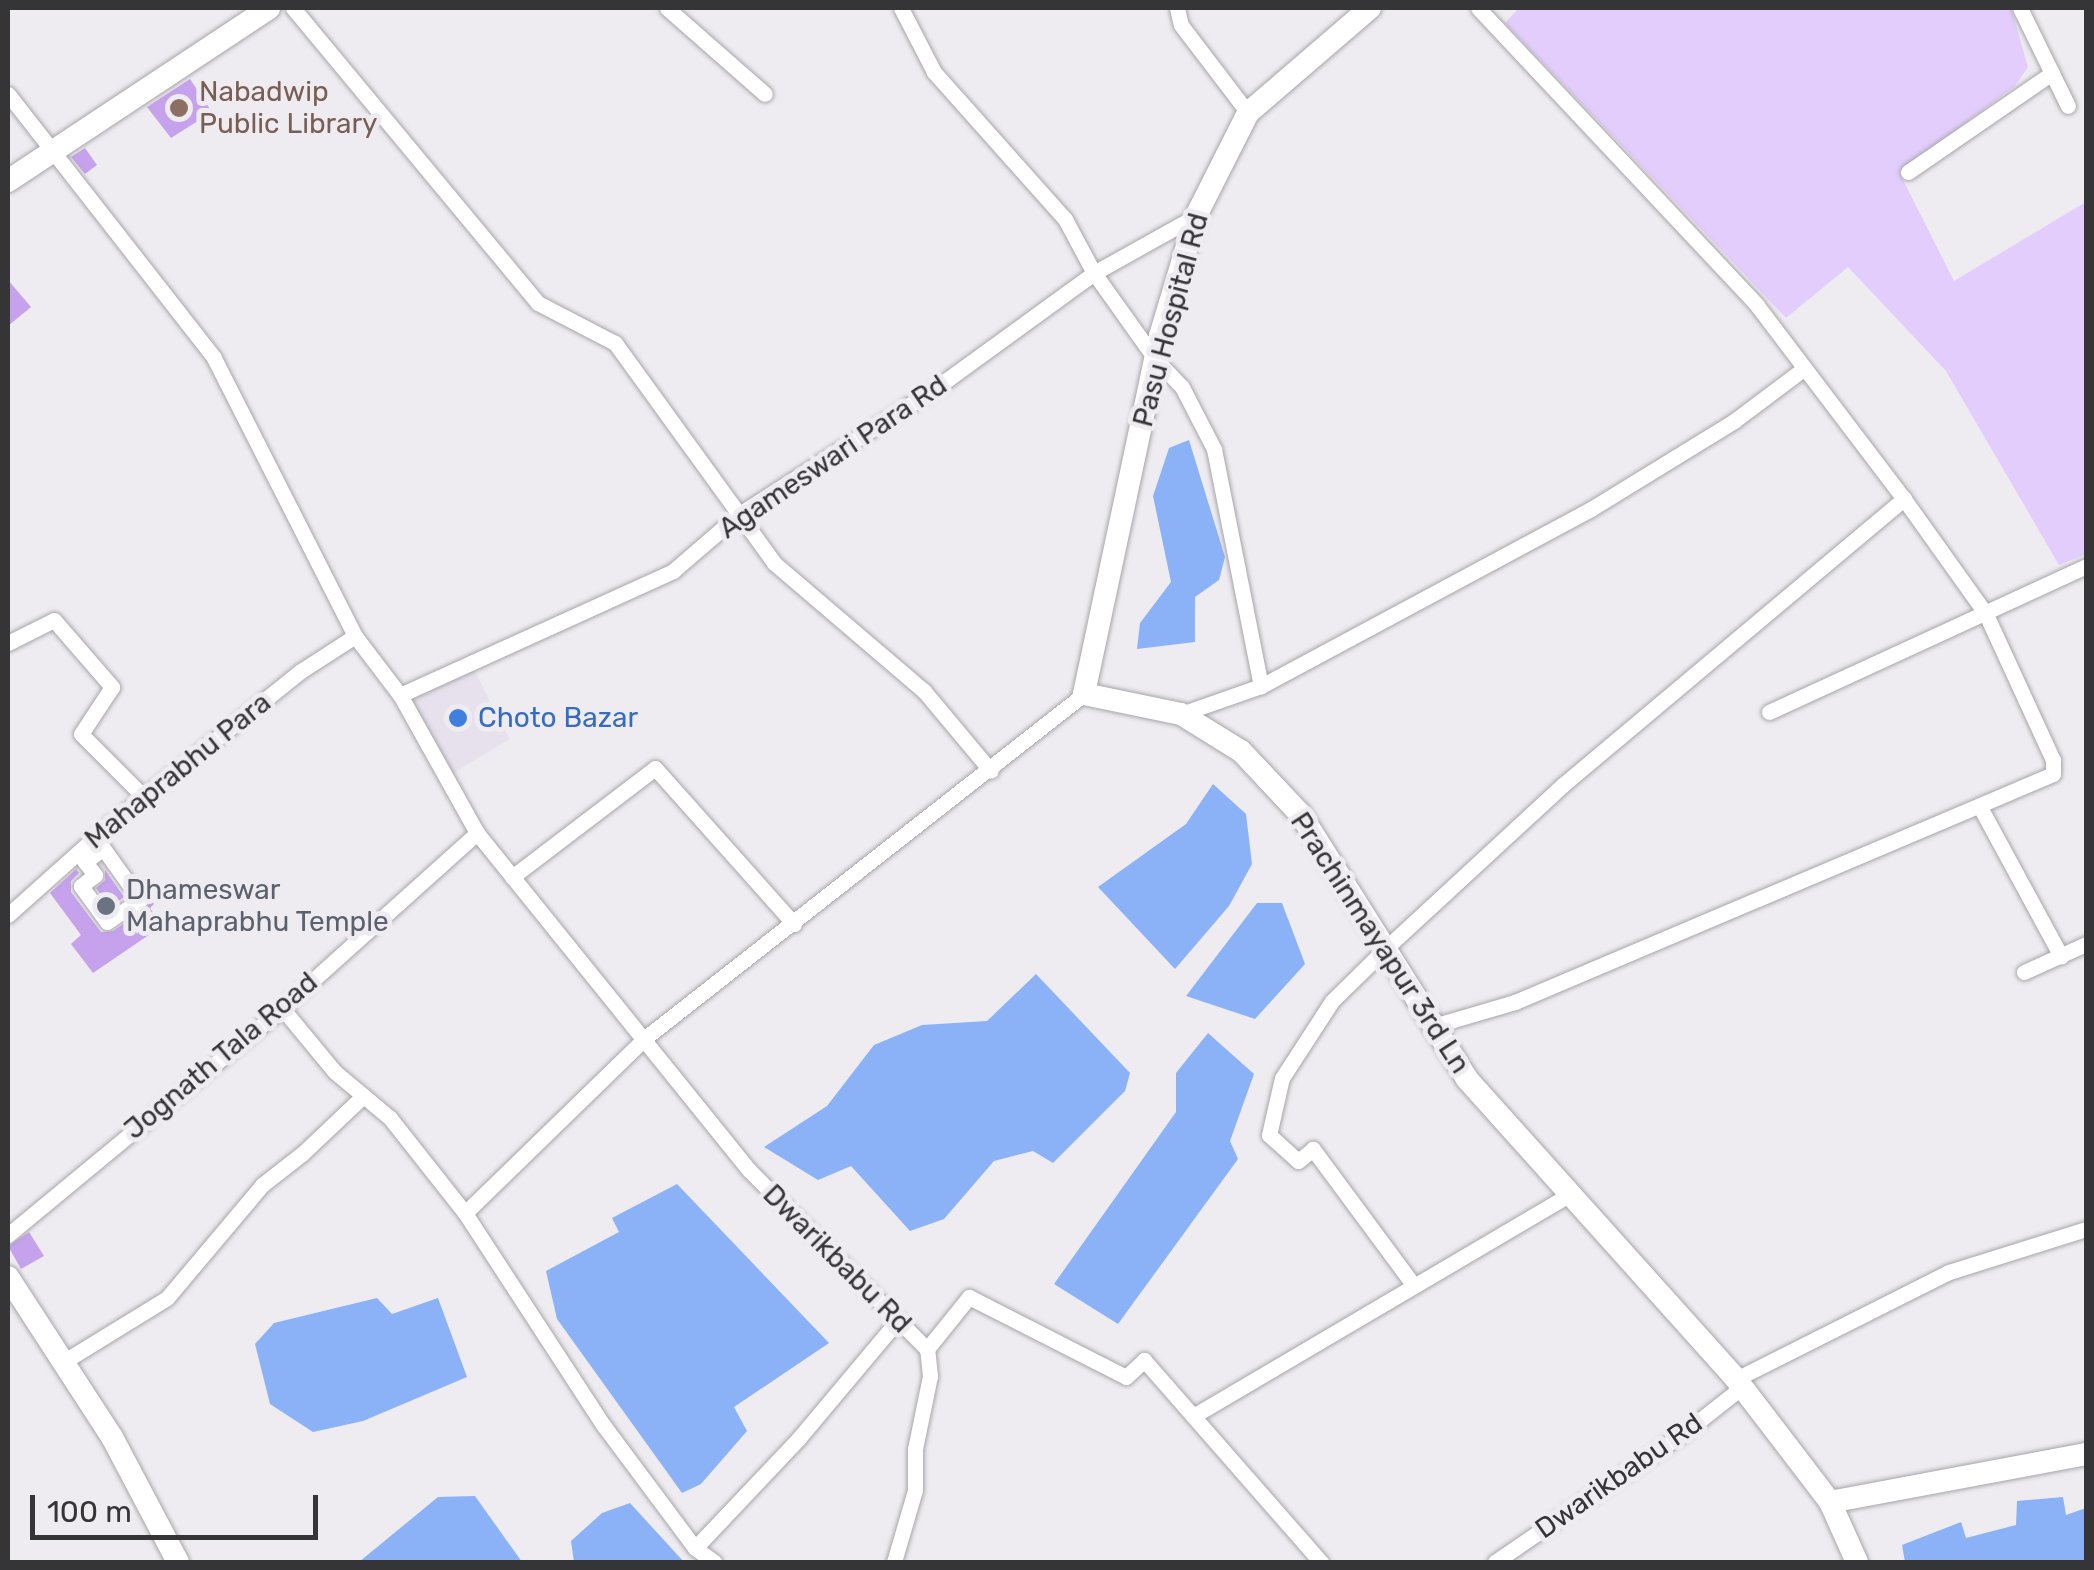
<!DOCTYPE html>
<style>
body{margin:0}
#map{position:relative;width:2094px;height:1570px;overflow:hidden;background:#eeecf1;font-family:Rubik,sans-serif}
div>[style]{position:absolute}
.built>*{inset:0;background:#e7e1ed}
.green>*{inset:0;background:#e3cdfd}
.water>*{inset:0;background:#8bb2f6}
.building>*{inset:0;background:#c5a2eb}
.roads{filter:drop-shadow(0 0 2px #a7a5aa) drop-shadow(0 0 2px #a7a5aa)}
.street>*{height:15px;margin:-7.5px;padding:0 7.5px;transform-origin:7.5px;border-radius:7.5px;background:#fff}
.secondary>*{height:22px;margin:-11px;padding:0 11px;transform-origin:11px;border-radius:11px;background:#fff}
.dots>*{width:28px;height:28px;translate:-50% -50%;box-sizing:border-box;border:5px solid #eeecf1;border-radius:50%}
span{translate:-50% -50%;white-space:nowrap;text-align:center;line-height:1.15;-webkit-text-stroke:10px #eeecf1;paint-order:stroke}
.education-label{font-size:28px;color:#785e54}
.left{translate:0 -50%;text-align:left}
.street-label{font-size:28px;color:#353436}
.shop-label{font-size:28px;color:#366cbe}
.worship-label{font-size:28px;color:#5b616d}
.frame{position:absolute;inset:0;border:10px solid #353436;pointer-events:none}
.scale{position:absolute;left:30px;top:1495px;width:288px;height:45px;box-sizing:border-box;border:5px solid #353436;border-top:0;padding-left:12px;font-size:30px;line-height:35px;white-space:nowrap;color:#353436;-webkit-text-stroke:8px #eeecf1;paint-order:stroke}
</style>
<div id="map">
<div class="built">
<div style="clip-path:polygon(473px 668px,510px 739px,450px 775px,406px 697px)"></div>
</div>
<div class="green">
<div style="clip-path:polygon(1519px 8px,2011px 8px,2028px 67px,2015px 86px,1899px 172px,1954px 281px,2086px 202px,2086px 554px,2059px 565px,1946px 371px,1848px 267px,1786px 318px,1505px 23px)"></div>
</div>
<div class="water">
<div style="clip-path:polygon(1189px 440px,1225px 557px,1219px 580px,1195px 597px,1195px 642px,1137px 649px,1140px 623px,1171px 582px,1153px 496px,1169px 448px)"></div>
<div style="clip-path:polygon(1213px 784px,1246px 814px,1252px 864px,1229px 906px,1175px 969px,1098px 887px,1186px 824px)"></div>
<div style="clip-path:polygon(1257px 903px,1282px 903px,1305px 964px,1255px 1019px,1186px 996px)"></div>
<div style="clip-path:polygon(1036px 974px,1130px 1073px,1125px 1091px,1053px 1163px,1033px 1151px,994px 1161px,944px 1219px,910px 1231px,851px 1166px,818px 1180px,764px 1147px,827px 1106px,874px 1045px,922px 1025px,987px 1021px)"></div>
<div style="clip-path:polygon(1208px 1033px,1254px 1074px,1230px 1141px,1238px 1159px,1118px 1324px,1054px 1284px,1176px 1112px,1176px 1073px)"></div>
<div style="clip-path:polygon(677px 1184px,829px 1343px,734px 1407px,747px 1431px,701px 1484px,682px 1493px,557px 1319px,546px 1271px,619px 1232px,612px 1218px)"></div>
<div style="clip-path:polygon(377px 1298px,392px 1314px,438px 1298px,467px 1377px,363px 1421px,313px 1432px,270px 1404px,255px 1344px,274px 1323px)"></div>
<div style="clip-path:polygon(475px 1496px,522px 1562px,359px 1562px,438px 1497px)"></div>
<div style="clip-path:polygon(2063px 1497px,2066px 1515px,2086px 1508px,2086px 1562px,1905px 1562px,1902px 1545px,1961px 1522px,1966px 1538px,2016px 1525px,2017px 1501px)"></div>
<div style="clip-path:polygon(630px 1503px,684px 1562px,574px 1562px,571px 1541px,602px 1513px)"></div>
</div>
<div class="building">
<div style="clip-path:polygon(190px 79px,212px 112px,171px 138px,147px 107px)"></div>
<div style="clip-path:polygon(85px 148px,97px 165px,85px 174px,71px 157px)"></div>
<div style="clip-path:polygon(8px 280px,31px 307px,8px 326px)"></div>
<div style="clip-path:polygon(76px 869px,79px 873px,71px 881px,71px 892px,101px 932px,113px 931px,146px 909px,151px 900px,154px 904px,150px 908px,162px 926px,93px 973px,71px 944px,81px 935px,50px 893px)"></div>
<div style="clip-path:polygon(105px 870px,124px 897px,110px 907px,96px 888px,105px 880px)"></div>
<div style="clip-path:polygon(29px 1232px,44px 1256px,21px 1269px,8px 1246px)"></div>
</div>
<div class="roads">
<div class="street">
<div style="left:293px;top:8px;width:383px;rotate:50.3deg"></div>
<div style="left:538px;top:303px;width:87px;rotate:27.5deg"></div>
<div style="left:615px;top:343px;width:271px;rotate:54.1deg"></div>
<div style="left:774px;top:563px;width:197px;rotate:40.5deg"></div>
<div style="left:924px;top:691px;width:104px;rotate:50.1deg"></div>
<div style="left:667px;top:8px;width:130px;rotate:41.3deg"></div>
<div style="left:901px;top:8px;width:72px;rotate:62.7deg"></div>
<div style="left:934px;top:72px;width:197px;rotate:48.3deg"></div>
<div style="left:1065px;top:219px;width:61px;rotate:61.8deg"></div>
<div style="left:1094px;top:273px;width:107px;rotate:54.5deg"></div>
<div style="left:1156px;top:360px;width:37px;rotate:46deg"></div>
<div style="left:1182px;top:387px;width:70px;rotate:62.7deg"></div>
<div style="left:1214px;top:449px;width:242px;rotate:78.8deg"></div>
<div style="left:1177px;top:8px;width:17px;rotate:77deg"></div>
<div style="left:1181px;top:25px;width:111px;rotate:52.7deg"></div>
<div style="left:2020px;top:8px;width:109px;rotate:63.9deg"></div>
<div style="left:8px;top:94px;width:335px;rotate:52deg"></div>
<div style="left:214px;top:358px;width:312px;rotate:63.1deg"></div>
<div style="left:355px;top:636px;width:74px;rotate:52.7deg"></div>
<div style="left:400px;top:695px;width:158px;rotate:60.8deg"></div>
<div style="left:477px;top:833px;width:433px;rotate:51.1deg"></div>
<div style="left:749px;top:1170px;width:252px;rotate:45.2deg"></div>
<div style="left:1908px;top:172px;width:175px;rotate:-34.5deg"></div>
<div style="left:8px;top:643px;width:51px;rotate:-26.6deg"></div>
<div style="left:54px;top:620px;width:89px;rotate:49.1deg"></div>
<div style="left:112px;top:687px;width:56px;rotate:123.4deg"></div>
<div style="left:81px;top:734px;width:89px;rotate:45deg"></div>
<div style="left:400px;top:695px;width:300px;rotate:-24.4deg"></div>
<div style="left:673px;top:571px;width:86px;rotate:-40.7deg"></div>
<div style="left:738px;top:515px;width:232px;rotate:-32.7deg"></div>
<div style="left:933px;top:390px;width:199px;rotate:-36deg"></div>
<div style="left:1094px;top:273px;width:117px;rotate:-29.2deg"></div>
<div style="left:1769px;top:712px;width:349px;rotate:-24.7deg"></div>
<div style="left:1181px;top:714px;width:85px;rotate:-19.3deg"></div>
<div style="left:1261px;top:686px;width:374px;rotate:-28.2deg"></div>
<div style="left:1591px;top:509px;width:168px;rotate:-31.6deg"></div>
<div style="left:1734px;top:421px;width:85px;rotate:-36.9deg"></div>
<div style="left:1980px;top:807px;width:170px;rotate:61.5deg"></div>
<div style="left:78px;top:853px;width:28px;rotate:52deg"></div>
<div style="left:95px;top:875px;width:18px;rotate:142deg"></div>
<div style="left:81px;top:886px;width:44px;rotate:54.2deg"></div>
<div style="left:107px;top:922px;width:40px;rotate:-34deg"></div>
<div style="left:140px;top:900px;width:64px;rotate:-125.4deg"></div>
<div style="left:103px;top:848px;width:23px;rotate:142deg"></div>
<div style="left:512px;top:877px;width:180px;rotate:-37.3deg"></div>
<div style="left:655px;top:768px;width:209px;rotate:48.3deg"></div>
<div style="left:8px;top:915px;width:127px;rotate:-41.8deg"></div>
<div style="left:103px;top:830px;width:254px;rotate:-38.8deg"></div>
<div style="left:301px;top:671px;width:64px;rotate:-32.9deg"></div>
<div style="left:2024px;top:972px;width:68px;rotate:-24.3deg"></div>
<div style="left:282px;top:1008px;width:83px;rotate:50.4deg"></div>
<div style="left:335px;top:1072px;width:72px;rotate:39.9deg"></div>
<div style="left:390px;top:1118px;width:121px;rotate:51.7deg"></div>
<div style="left:465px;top:1213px;width:254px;rotate:56.9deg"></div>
<div style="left:604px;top:1426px;width:152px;rotate:53.3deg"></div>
<div style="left:695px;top:1548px;width:24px;rotate:36deg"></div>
<div style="left:1433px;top:1026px;width:85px;rotate:-16.3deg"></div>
<div style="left:1515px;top:1002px;width:584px;rotate:-22.97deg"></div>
<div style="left:2053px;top:774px;width:14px;rotate:-90deg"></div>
<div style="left:2053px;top:760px;width:161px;rotate:-114.7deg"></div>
<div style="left:1986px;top:614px;width:141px;rotate:-125.5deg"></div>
<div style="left:1904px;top:499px;width:243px;rotate:-127.2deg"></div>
<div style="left:1757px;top:305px;width:407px;rotate:-133.2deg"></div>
<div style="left:465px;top:1213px;width:251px;rotate:-44.2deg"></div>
<div style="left:645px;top:1038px;width:558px;rotate:-38.08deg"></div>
<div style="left:8px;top:1235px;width:344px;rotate:-39.6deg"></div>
<div style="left:273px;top:1016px;width:274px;rotate:-41.9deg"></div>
<div style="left:1412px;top:1283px;width:167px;rotate:-126.5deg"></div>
<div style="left:1313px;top:1149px;width:19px;rotate:141deg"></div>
<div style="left:1298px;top:1161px;width:39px;rotate:-138deg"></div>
<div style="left:1269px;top:1135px;width:58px;rotate:-77.2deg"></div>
<div style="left:1282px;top:1078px;width:92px;rotate:-57deg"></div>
<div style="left:1332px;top:1001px;width:74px;rotate:-44.5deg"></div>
<div style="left:1385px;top:949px;width:243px;rotate:-42.7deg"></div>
<div style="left:1564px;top:784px;width:444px;rotate:-40deg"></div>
<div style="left:927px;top:1349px;width:67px;rotate:-51.1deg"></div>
<div style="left:969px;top:1297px;width:176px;rotate:27deg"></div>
<div style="left:1126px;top:1377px;width:25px;rotate:-43deg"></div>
<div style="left:1144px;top:1360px;width:269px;rotate:48.8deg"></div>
<div style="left:63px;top:1362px;width:122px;rotate:-31.6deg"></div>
<div style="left:167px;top:1298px;width:148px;rotate:-49.9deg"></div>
<div style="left:262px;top:1185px;width:52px;rotate:-38deg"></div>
<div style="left:303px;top:1153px;width:83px;rotate:-43.5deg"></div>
<div style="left:1736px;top:1379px;width:238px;rotate:-26.7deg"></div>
<div style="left:1949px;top:1272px;width:144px;rotate:-17.4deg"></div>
<div style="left:1195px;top:1415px;width:435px;rotate:-30.5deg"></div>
<div style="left:695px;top:1548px;width:151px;rotate:-46.6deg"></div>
<div style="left:799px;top:1438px;width:154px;rotate:-50deg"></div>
<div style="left:894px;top:1562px;width:75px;rotate:-73.7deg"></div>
<div style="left:915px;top:1490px;width:41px;rotate:-90deg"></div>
<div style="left:915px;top:1449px;width:75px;rotate:-78.4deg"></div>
<div style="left:930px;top:1376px;width:27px;rotate:-96deg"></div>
<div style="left:1495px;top:1562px;width:230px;rotate:-34.4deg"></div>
<div style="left:1685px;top:1432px;width:73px;rotate:-38.3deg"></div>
</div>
<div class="secondary">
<div style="left:1370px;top:8px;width:161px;rotate:139.3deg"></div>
<div style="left:1248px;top:113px;width:115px;rotate:116.8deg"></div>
<div style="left:1196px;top:216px;width:125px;rotate:106.7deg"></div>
<div style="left:1160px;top:336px;width:366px;rotate:102deg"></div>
<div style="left:1084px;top:694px;width:99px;rotate:11.7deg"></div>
<div style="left:1181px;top:714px;width:70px;rotate:31.7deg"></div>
<div style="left:1241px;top:751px;width:88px;rotate:46.8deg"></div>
<div style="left:1301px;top:815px;width:312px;rotate:57.8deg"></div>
<div style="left:1467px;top:1079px;width:403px;rotate:48.1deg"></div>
<div style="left:1736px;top:1379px;width:155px;rotate:52.6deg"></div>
<div style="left:1830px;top:1502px;width:66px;rotate:65.8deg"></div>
<div style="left:8px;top:181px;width:313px;rotate:-33.5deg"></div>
<div style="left:8px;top:1277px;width:191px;rotate:57deg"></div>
<div style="left:112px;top:1437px;width:141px;rotate:62.2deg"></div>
<div style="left:1830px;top:1502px;width:260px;rotate:-10.6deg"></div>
</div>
</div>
<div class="dots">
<div style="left:179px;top:108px;background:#8d6e63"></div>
<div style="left:458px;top:718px;background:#3f7fe0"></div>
<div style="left:106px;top:906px;background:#6b7280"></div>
</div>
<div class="education-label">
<span class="left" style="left:199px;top:108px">Nabadwip<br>Public Library</span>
</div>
<div class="street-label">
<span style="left:1171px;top:320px;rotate:-75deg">Pasu Hospital Rd</span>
<span style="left:833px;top:457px;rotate:-34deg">Agameswari Para Rd</span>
<span style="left:178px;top:771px;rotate:-39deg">Mahaprabhu Para</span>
<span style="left:1380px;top:943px;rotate:57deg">Prachinmayapur 3rd Ln</span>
<span style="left:221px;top:1056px;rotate:-40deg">Jognath Tala Road</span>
<span style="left:837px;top:1259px;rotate:45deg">Dwarikbabu Rd</span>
<span style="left:1619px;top:1476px;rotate:-35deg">Dwarikbabu Rd</span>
</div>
<div class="shop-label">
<span class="left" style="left:478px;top:718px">Choto Bazar</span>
</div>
<div class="worship-label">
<span class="left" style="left:126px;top:906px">Dhameswar<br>Mahaprabhu Temple</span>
</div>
<div class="frame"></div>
<div class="scale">100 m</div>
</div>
